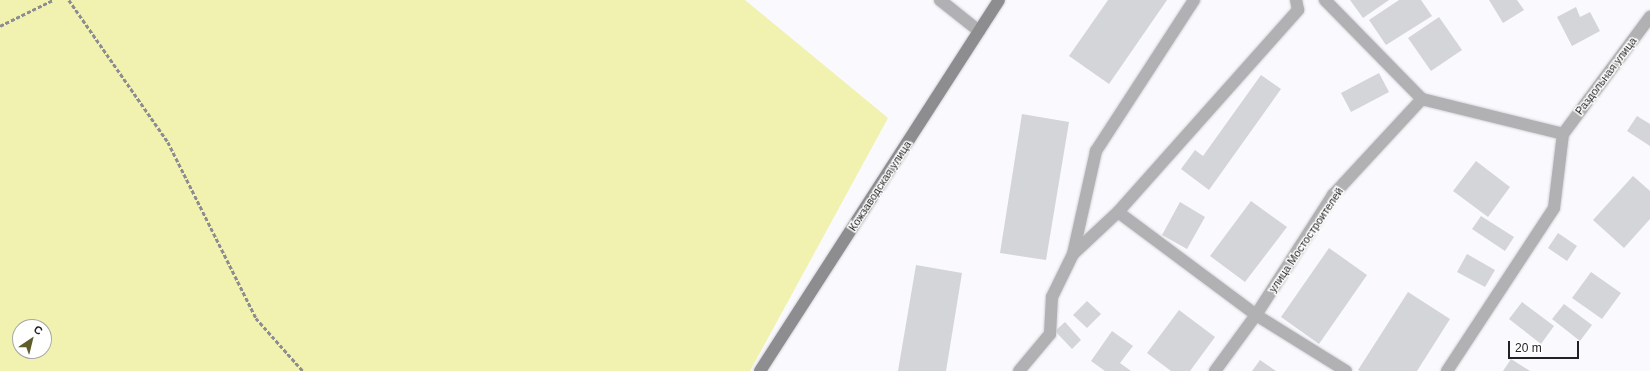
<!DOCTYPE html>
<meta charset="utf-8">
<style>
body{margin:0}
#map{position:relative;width:1650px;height:371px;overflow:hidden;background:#f9f9fe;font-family:Helvetica,sans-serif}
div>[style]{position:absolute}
.green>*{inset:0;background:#f1f1b0}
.building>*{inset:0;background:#d4d5d9}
.path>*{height:2.5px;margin-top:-1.25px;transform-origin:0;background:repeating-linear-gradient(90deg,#8d8d91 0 4px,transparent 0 6px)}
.roads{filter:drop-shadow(0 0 1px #d2d2d7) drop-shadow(0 0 1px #d2d2d7)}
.lane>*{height:12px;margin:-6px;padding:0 6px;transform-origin:6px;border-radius:6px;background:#b1b1b3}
.street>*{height:12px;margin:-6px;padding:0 6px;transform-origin:6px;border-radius:6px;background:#b1b1b3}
.secondary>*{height:12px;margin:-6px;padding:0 6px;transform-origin:6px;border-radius:6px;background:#8d8d90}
span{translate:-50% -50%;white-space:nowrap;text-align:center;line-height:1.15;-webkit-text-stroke:3px #fff;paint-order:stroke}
.street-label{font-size:11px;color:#222224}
.north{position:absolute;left:12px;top:319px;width:40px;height:40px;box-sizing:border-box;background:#fff;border:1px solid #a7a7a7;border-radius:50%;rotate:35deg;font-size:11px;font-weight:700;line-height:16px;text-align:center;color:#222224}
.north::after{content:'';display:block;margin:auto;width:14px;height:18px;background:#5f5e2b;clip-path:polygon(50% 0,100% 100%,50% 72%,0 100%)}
.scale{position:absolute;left:1508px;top:341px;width:71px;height:18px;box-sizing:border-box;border:2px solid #222224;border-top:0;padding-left:5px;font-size:12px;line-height:14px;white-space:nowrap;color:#222224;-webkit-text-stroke:3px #fff;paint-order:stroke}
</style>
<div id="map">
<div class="green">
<div style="clip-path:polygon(evenodd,0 0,745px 0,888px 118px,750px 371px,0 371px,0 0,20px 327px,44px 327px,44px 351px,20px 351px,20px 327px)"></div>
</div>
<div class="building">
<div style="clip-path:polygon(1108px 0,1167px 0,1109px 84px,1069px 56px)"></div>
<div style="clip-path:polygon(1350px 0,1389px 0,1363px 18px)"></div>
<div style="clip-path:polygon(1399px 0,1421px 0,1432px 16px,1386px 45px,1369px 20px)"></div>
<div style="clip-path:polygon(1489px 0,1517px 0,1524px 10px,1503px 23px)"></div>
<div style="clip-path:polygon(1576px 7px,1580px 17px,1590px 12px,1600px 31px,1572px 46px,1557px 17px)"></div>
<div style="clip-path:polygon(1439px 17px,1462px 50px,1431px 71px,1408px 38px)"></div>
<div style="clip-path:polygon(1379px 73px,1389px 92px,1351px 112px,1341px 93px)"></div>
<div style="clip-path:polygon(1261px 75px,1281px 89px,1209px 190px,1181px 169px,1195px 150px,1203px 156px)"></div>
<div style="clip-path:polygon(1022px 114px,1069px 122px,1046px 260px,1000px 253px)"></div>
<div style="clip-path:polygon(1637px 116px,1650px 124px,1650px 146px,1627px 131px)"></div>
<div style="clip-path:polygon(1476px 161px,1510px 187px,1488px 217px,1453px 191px)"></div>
<div style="clip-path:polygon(1633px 176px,1650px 191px,1650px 219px,1624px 248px,1593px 220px)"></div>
<div style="clip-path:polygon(1251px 201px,1287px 227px,1245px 282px,1210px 256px)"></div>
<div style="clip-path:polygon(1180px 202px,1205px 217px,1187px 249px,1162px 235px)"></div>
<div style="clip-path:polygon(1481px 216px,1514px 237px,1505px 251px,1472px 229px)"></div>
<div style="clip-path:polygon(1558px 233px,1577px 246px,1567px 261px,1548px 248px)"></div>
<div style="clip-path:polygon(1329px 248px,1367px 275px,1319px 344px,1281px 317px)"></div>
<div style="clip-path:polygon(1467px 254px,1495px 270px,1485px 287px,1457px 272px)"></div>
<div style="clip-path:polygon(916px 265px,962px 273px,946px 371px,898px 371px)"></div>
<div style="clip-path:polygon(1591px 272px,1621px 293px,1602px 319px,1572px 298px)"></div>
<div style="clip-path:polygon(1408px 292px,1450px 319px,1417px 371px,1360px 371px,1358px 370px)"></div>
<div style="clip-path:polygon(1087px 301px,1101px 314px,1087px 328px,1073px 315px)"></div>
<div style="clip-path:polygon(1522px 302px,1554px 326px,1541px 344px,1509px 319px)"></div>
<div style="clip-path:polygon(1564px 304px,1592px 325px,1580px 341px,1552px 319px)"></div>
<div style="clip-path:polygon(1179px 310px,1215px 337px,1190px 371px,1171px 371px,1147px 353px)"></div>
<div style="clip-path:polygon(1065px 322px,1081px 340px,1072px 349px,1055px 331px)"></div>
<div style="clip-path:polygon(1112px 331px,1133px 346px,1120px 363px,1131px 371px,1105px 371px,1091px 361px)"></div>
<div style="clip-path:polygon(1511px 359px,1530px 371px,1503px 371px)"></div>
<div style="clip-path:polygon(1260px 360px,1276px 371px,1252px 371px)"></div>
</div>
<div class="path">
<div style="left:69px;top:0;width:173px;rotate:55.1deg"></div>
<div style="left:168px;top:142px;width:197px;rotate:63.4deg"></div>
<div style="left:256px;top:318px;width:71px;rotate:48.4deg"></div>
<div style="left:0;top:26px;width:59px;rotate:-26.1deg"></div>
</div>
<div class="roads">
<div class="lane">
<div style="left:940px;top:0;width:50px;rotate:38.5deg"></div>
<div style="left:1118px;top:212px;width:172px;rotate:36.7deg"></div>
<div style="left:1256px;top:315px;width:106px;rotate:31.9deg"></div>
<div style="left:1073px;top:254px;width:62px;rotate:-43deg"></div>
<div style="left:1118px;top:212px;width:271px;rotate:-48.3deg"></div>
<div style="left:1298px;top:10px;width:10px;rotate:-101deg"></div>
<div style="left:1019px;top:371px;width:48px;rotate:-50deg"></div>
<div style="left:1050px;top:334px;width:37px;rotate:-87deg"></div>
<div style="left:1052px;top:297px;width:48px;rotate:-64deg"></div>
<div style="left:1073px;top:254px;width:106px;rotate:-77.4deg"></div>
<div style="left:1096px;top:151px;width:180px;rotate:-57deg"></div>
</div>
<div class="street">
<div style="left:1325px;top:0;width:139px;rotate:45.6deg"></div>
<div style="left:1422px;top:99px;width:145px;rotate:13.9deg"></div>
<div style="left:1215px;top:371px;width:69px;rotate:-53.8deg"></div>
<div style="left:1256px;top:315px;width:143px;rotate:-57.3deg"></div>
<div style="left:1333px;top:195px;width:131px;rotate:-47.2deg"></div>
<div style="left:1447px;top:371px;width:195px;rotate:-56.7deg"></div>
<div style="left:1554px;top:208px;width:75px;rotate:-83.1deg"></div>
<div style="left:1563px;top:134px;width:146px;rotate:-53.4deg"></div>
</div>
<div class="secondary">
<div style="left:760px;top:371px;width:441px;rotate:-57.2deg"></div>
</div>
</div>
<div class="street-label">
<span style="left:1606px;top:76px;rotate:-53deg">Раздольная улица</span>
<span style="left:880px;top:186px;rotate:-57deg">Кожзаводская улица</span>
<span style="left:1306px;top:240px;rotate:-56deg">улица Мостостроителей</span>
</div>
<div class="north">С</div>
<div class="scale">20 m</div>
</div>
